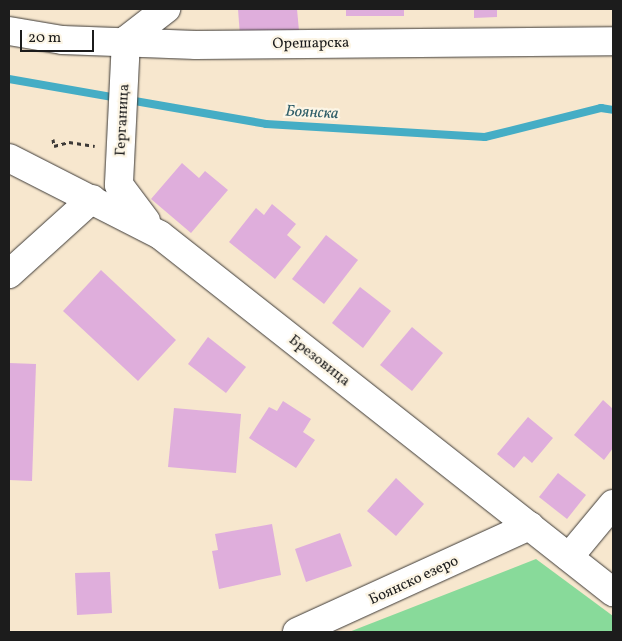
<!DOCTYPE html>
<meta charset="utf-8">
<style>
body{margin:0}
#map{position:relative;width:622px;height:641px;overflow:hidden;background:#f7e7ce;font-family:Vollkorn,serif}
div>[style]{position:absolute}
.green>*{inset:0;background:#88da9a}
.stream>*{height:8px;margin:-4px;padding:0 4px;transform-origin:4px;border-radius:4px;background:#45adc5}
.building>*{inset:0;background:#dfaedc}
.path>*{height:3px;margin-top:-1.5px;transform-origin:0;background:repeating-linear-gradient(90deg,#3d3a37 0 4px,transparent 0 8px)}
.roads{filter:drop-shadow(0 0 1px #3d3a37) drop-shadow(0 0 1px #3d3a37)}
.street>*{height:28px;margin:-14px;padding:0 14px;transform-origin:14px;border-radius:14px;background:#fff}
span{translate:-50% -50%;white-space:nowrap;text-align:center;line-height:1.15;-webkit-text-stroke:4.5px #fcf5e5;paint-order:stroke}
.street-label{font-size:15px;color:#1c1c1c}
.water-label{font-size:16px;color:#2e5d68;font-style:italic}
.frame{position:absolute;inset:0;border:10px solid #1c1c1c;pointer-events:none}
.scale{position:absolute;left:20px;top:30px;width:74px;height:22px;box-sizing:border-box;border:2px solid #1c1c1c;border-top:0;padding-left:6px;font-size:15px;line-height:18px;white-space:nowrap;color:#1c1c1c;-webkit-text-stroke:4px #fcf5e5;paint-order:stroke}
</style>
<div id="map">
<div class="green">
<div style="clip-path:polygon(536px 559px,613px 616px,613px 632px,349px 632px)"></div>
</div>
<div class="stream">
<div style="left:9px;top:79px;width:111px;rotate:9.9deg"></div>
<div style="left:129px;top:100px;width:139px;rotate:9.9deg"></div>
<div style="left:266px;top:124px;width:219px;rotate:3.4deg"></div>
<div style="left:485px;top:137px;width:120px;rotate:-14deg"></div>
<div style="left:601px;top:108px;width:12px;rotate:9deg"></div>
</div>
<div class="building">
<div style="clip-path:polygon(238px 9px,297px 9px,299px 31px,240px 36px)"></div>
<div style="clip-path:polygon(346px 9px,404px 9px,404px 16px,346px 16px)"></div>
<div style="clip-path:polygon(474px 9px,497px 9px,497px 17px,474px 18px)"></div>
<div style="clip-path:polygon(182px 163px,199px 178px,205px 171px,228px 190px,191px 233px,151px 199px)"></div>
<div style="clip-path:polygon(272px 204px,296px 224px,287px 235px,301px 247px,275px 279px,229px 242px,256px 208px,264px 215px)"></div>
<div style="clip-path:polygon(326px 235px,358px 260px,324px 304px,292px 279px)"></div>
<div style="clip-path:polygon(101px 270px,176px 340px,138px 381px,63px 311px)"></div>
<div style="clip-path:polygon(360px 287px,391px 311px,363px 348px,332px 323px)"></div>
<div style="clip-path:polygon(412px 327px,443px 353px,412px 391px,380px 365px)"></div>
<div style="clip-path:polygon(208px 337px,246px 367px,226px 393px,188px 364px)"></div>
<div style="clip-path:polygon(9px 363px,36px 364px,32px 481px,9px 480px)"></div>
<div style="clip-path:polygon(603px 400px,613px 409px,613px 448px,604px 460px,574px 435px)"></div>
<div style="clip-path:polygon(283px 401px,311px 419px,303px 432px,315px 440px,296px 468px,249px 438px,269px 407px,277px 411px)"></div>
<div style="clip-path:polygon(174px 408px,241px 414px,236px 473px,168px 467px)"></div>
<div style="clip-path:polygon(528px 417px,553px 438px,532px 463px,524px 456px,514px 468px,497px 454px)"></div>
<div style="clip-path:polygon(558px 473px,586px 495px,567px 519px,539px 497px)"></div>
<div style="clip-path:polygon(396px 478px,424px 504px,396px 536px,367px 511px)"></div>
<div style="clip-path:polygon(272px 524px,281px 575px,219px 589px,212px 551px,218px 550px,215px 534px)"></div>
<div style="clip-path:polygon(340px 533px,352px 566px,306px 582px,295px 549px)"></div>
<div style="clip-path:polygon(110px 572px,112px 613px,77px 615px,75px 573px)"></div>
</div>
<div class="path">
<div style="left:53px;top:139px;width:7px;rotate:82deg"></div>
<div style="left:54px;top:146px;width:16px;rotate:-15deg"></div>
<div style="left:69px;top:142px;width:26px;rotate:9deg"></div>
</div>
<div class="roads">
<div class="street">
<div style="left:9px;top:31px;width:54px;rotate:9.6deg"></div>
<div style="left:62px;top:40px;width:134px;rotate:2.1deg"></div>
<div style="left:196px;top:45px;width:417px;rotate:-0.5deg"></div>
<div style="left:126px;top:40px;width:145px;rotate:92.8deg"></div>
<div style="left:119px;top:185px;width:45px;rotate:53.1deg"></div>
<div style="left:126px;top:40px;width:51px;rotate:-37.8deg"></div>
<div style="left:9px;top:158px;width:169px;rotate:27deg"></div>
<div style="left:160px;top:235px;width:577px;rotate:38.24deg"></div>
<div style="left:9px;top:274px;width:112px;rotate:-42.1deg"></div>
<div style="left:569px;top:557px;width:69px;rotate:-50.3deg"></div>
<div style="left:297px;top:632px;width:256px;rotate:-24.5deg"></div>
</div>
</div>
<div class="street-label">
<span style="left:311px;top:44px;rotate:-1deg">Орешарска</span>
<span style="left:123px;top:120px;rotate:-87deg">Герганица</span>
<span style="left:319px;top:361px;rotate:38deg">Брезовица</span>
<span style="left:414px;top:581px;rotate:-25deg">Боянско езеро</span>
</div>
<div class="water-label">
<span style="left:312px;top:113px;rotate:3deg">Боянска</span>
</div>
<div class="frame"></div>
<div class="scale">20 m</div>
</div>
